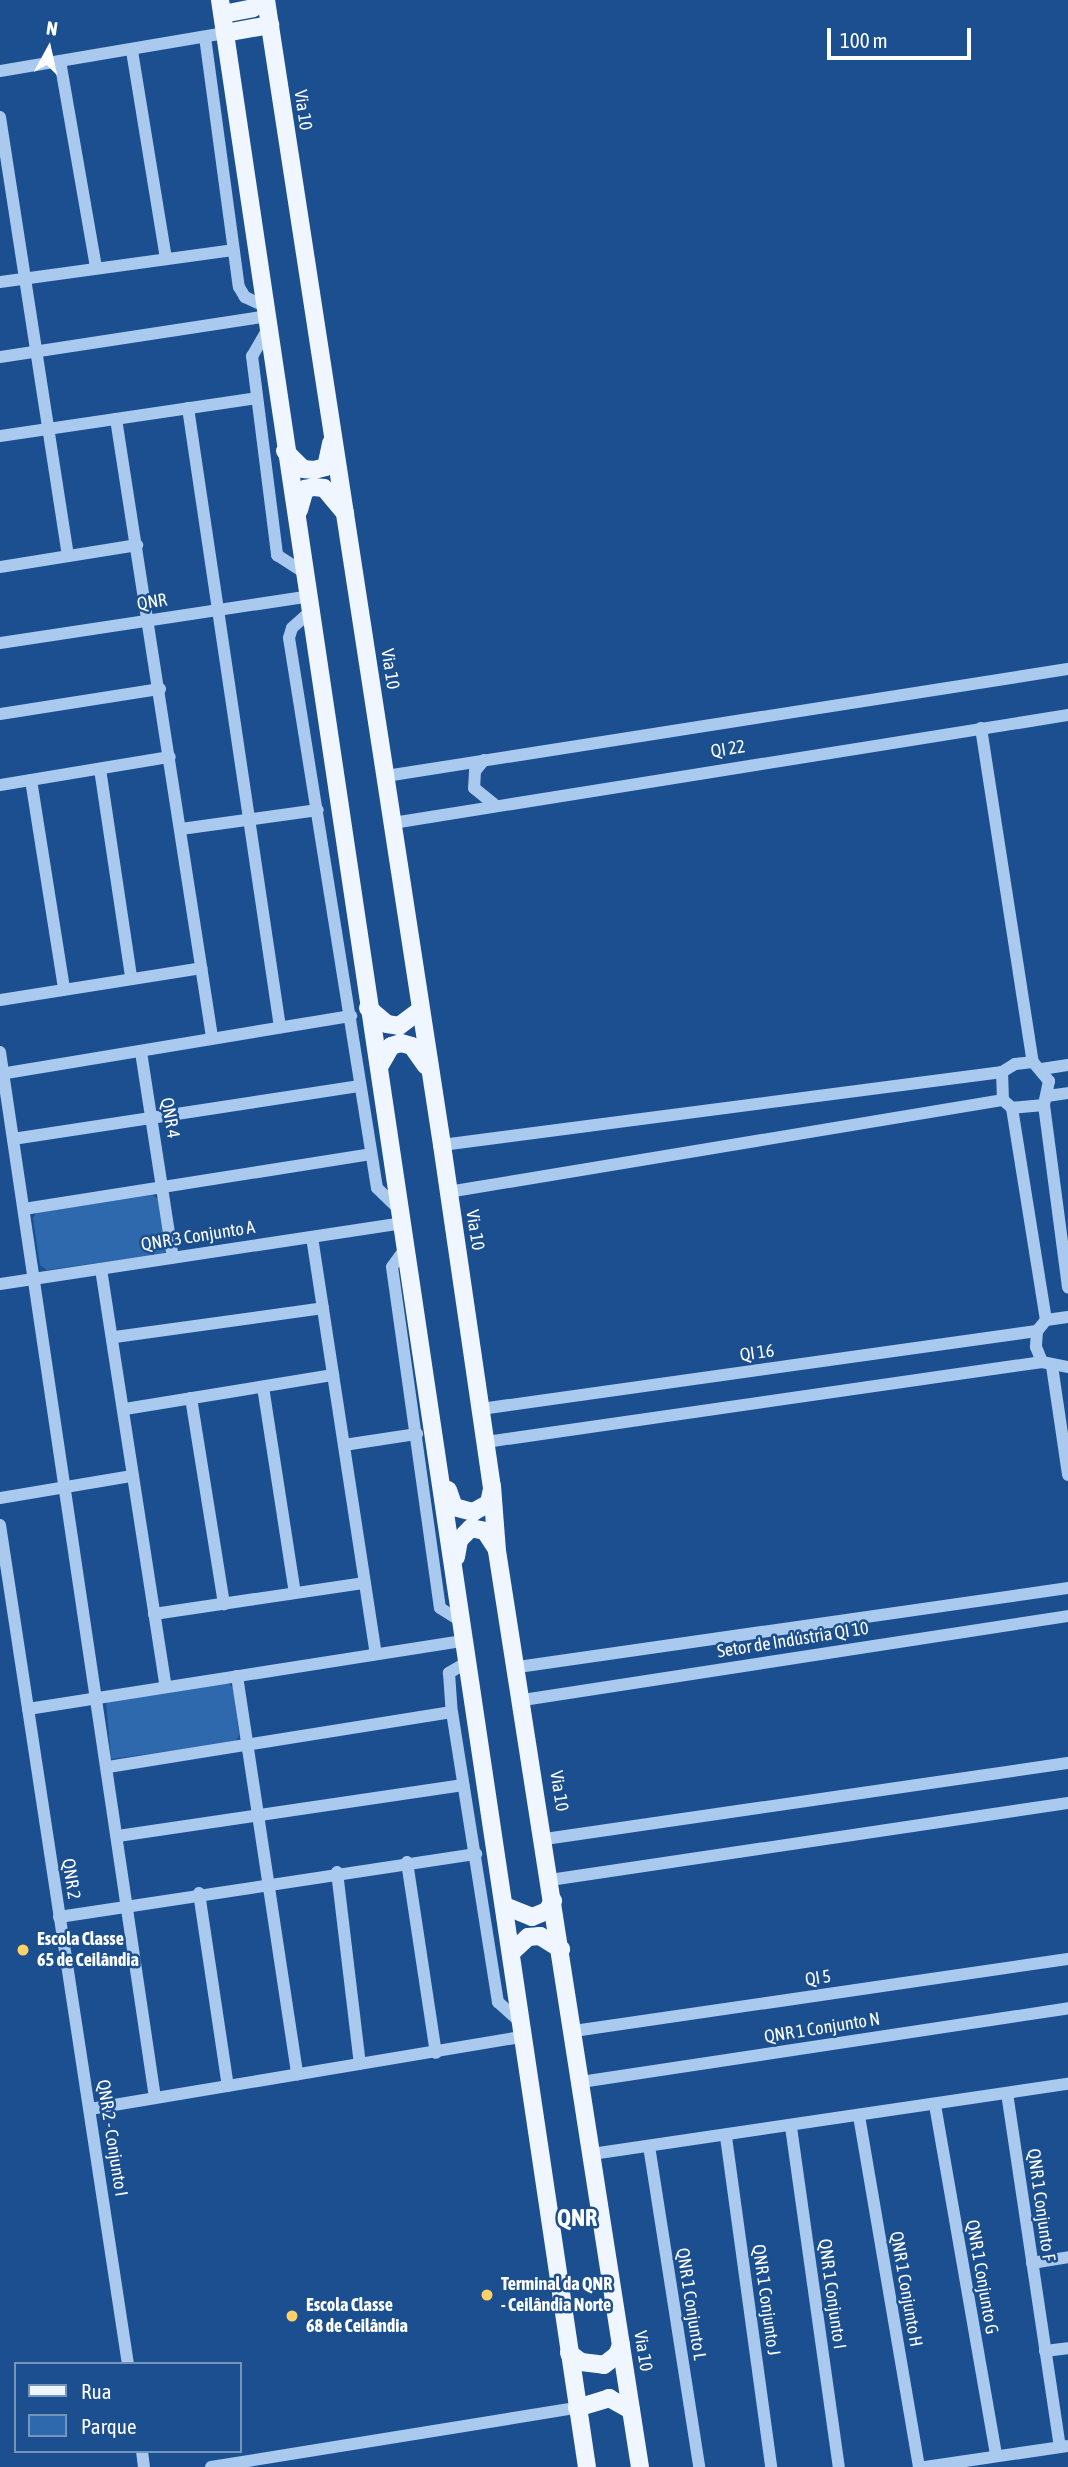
<!DOCTYPE html>
<meta charset="utf-8">
<style>
body{margin:0}
#map{position:relative;width:1068px;height:2467px;overflow:hidden;background:#1b4f8f;font-family:"Asap Condensed",sans-serif}
div>[style]{position:absolute}
.green>*{inset:0;background:#2e69ad}
.minor>*{height:12px;margin:-6px;padding:0 6px;transform-origin:6px;border-radius:6px;background:#a9c9ee}
.major>*{height:18px;margin:-9px;padding:0 9px;transform-origin:9px;border-radius:9px;background:#f0f6ff}
.dots>*{width:19px;height:19px;translate:-50% -50%;box-sizing:border-box;border:4px solid #1b4f8f;border-radius:50%}
span{translate:-50% -50%;white-space:nowrap;text-align:center;line-height:1.15;-webkit-text-stroke:5px #1b4f8f;paint-order:stroke}
.street-label{font-size:18px;color:#fff}
.poi-label{font-size:18px;color:#fff;font-weight:700}
.left{translate:0 -50%;text-align:left}
.district-label{font-size:24px;color:#fff;font-weight:700}
.legend{position:absolute;left:14px;top:2362px;width:228px;height:91px;box-sizing:border-box;background:#1b4f8f;border:2px solid #7695bc;margin:0;padding:9px 12px;list-style:none;font-size:21px;color:#fff}
.legend li{display:flex;align-items:center;gap:14px;height:35px}
.legend b{width:35px;border:2px solid #7695bc}
.north{position:absolute;left:14px;top:14px;width:70px;height:70px;-webkit-text-stroke:5px #1b4f8f;paint-order:stroke;rotate:8deg;font-size:19px;font-weight:700;line-height:28px;text-align:center;color:#fff}
.north::after{content:'';display:block;margin:auto;width:24px;height:32px;background:#fff;clip-path:polygon(50% 0,100% 100%,50% 72%,0 100%)}
.scale{position:absolute;left:827px;top:28px;width:144px;height:32px;box-sizing:border-box;border:4px solid #fff;border-top:0;padding-left:9px;font-size:21px;line-height:24px;white-space:nowrap;color:#fff;-webkit-text-stroke:5px #1b4f8f;paint-order:stroke}
</style>
<div id="map">
<div class="green">
<div style="clip-path:polygon(152px 1195px,160px 1200px,167px 1249px,163px 1254px,47px 1270px,40px 1265px,33px 1218px,36px 1213px)"></div>
<div style="clip-path:polygon(227px 1683px,233px 1687px,239px 1736px,235px 1742px,111px 1759px,106px 1701px)"></div>
</div>
<div class="minor">
<div style="left:205px;top:37px;width:252px;rotate:82.3deg"></div>
<div style="left:239px;top:287px;width:12px;rotate:59deg"></div>
<div style="left:245px;top:297px;width:23px;rotate:25deg"></div>
<div style="left:132px;top:51px;width:210px;rotate:80.7deg"></div>
<div style="left:60px;top:61px;width:210px;rotate:80.1deg"></div>
<div style="left:0;top:71px;width:228px;rotate:-9.6deg"></div>
<div style="left:0;top:117px;width:444px;rotate:81.2deg"></div>
<div style="left:0;top:282px;width:235px;rotate:-7.8deg"></div>
<div style="left:269px;top:327px;width:34px;rotate:120deg"></div>
<div style="left:252px;top:356px;width:201px;rotate:82.8deg"></div>
<div style="left:277px;top:555px;width:35px;rotate:33deg"></div>
<div style="left:0;top:357px;width:271px;rotate:-8.7deg"></div>
<div style="left:188px;top:408px;width:626px;rotate:81.55deg"></div>
<div style="left:116px;top:419px;width:625px;rotate:81.17deg"></div>
<div style="left:0;top:436px;width:259px;rotate:-8.4deg"></div>
<div style="left:0;top:567px;width:139px;rotate:-9.1deg"></div>
<div style="left:312px;top:610px;width:27px;rotate:138deg"></div>
<div style="left:292px;top:628px;width:10px;rotate:107deg"></div>
<div style="left:289px;top:638px;width:557px;rotate:80.91deg"></div>
<div style="left:377px;top:1188px;width:30px;rotate:44deg"></div>
<div style="left:0;top:643px;width:313px;rotate:-8.6deg"></div>
<div style="left:0;top:714px;width:162px;rotate:-8.9deg"></div>
<div style="left:981px;top:728px;width:338px;rotate:81.2deg"></div>
<div style="left:1033px;top:1062px;width:25px;rotate:50deg"></div>
<div style="left:1049px;top:1081px;width:25px;rotate:102deg"></div>
<div style="left:1044px;top:1105px;width:32px;rotate:175deg"></div>
<div style="left:1012px;top:1108px;width:12px;rotate:-138deg"></div>
<div style="left:1003px;top:1100px;width:28px;rotate:-92deg"></div>
<div style="left:1002px;top:1072px;width:15px;rotate:-32deg"></div>
<div style="left:1015px;top:1064px;width:18px;rotate:-6deg"></div>
<div style="left:484px;top:760px;width:14px;rotate:129deg"></div>
<div style="left:475px;top:771px;width:17px;rotate:93deg"></div>
<div style="left:474px;top:788px;width:27px;rotate:39deg"></div>
<div style="left:100px;top:769px;width:210px;rotate:81.5deg"></div>
<div style="left:386px;top:776px;width:690px;rotate:-8.92deg"></div>
<div style="left:31px;top:780px;width:212px;rotate:81deg"></div>
<div style="left:0;top:785px;width:172px;rotate:-9.4deg"></div>
<div style="left:393px;top:823px;width:684px;rotate:-9.09deg"></div>
<div style="left:181px;top:829px;width:138px;rotate:-7.9deg"></div>
<div style="left:0;top:1000px;width:204px;rotate:-9deg"></div>
<div style="left:0;top:1052px;width:1057px;rotate:81.57deg"></div>
<div style="left:141px;top:1052px;width:208px;rotate:81.2deg"></div>
<div style="left:1042px;top:1069px;width:26px;rotate:-9deg"></div>
<div style="left:0;top:1074px;width:356px;rotate:-9.4deg"></div>
<div style="left:1047px;top:1096px;width:21px;rotate:-8deg"></div>
<div style="left:1044px;top:1105px;width:184px;rotate:82.5deg"></div>
<div style="left:1012px;top:1108px;width:215px;rotate:80.9deg"></div>
<div style="left:13px;top:1139px;width:351px;rotate:-8.7deg"></div>
<div style="left:442px;top:1145px;width:565px;rotate:-7.43deg"></div>
<div style="left:448px;top:1192px;width:563px;rotate:-9.41deg"></div>
<div style="left:24px;top:1209px;width:351px;rotate:-9deg"></div>
<div style="left:312px;top:1237px;width:421px;rotate:81.3deg"></div>
<div style="left:405px;top:1249px;width:22px;rotate:126deg"></div>
<div style="left:392px;top:1267px;width:344px;rotate:82deg"></div>
<div style="left:440px;top:1608px;width:22px;rotate:32deg"></div>
<div style="left:101px;top:1269px;width:423px;rotate:81.2deg"></div>
<div style="left:0;top:1284px;width:406px;rotate:-8.6deg"></div>
<div style="left:1068px;top:1317px;width:22px;rotate:172deg"></div>
<div style="left:1046px;top:1320px;width:14px;rotate:129deg"></div>
<div style="left:1037px;top:1331px;width:16px;rotate:94deg"></div>
<div style="left:1036px;top:1347px;width:16px;rotate:68deg"></div>
<div style="left:1042px;top:1362px;width:26px;rotate:11deg"></div>
<div style="left:115px;top:1337px;width:210px;rotate:-7.9deg"></div>
<div style="left:1052px;top:1366px;width:110px;rotate:81.6deg"></div>
<div style="left:263px;top:1387px;width:208px;rotate:81.2deg"></div>
<div style="left:191px;top:1398px;width:209px;rotate:80.9deg"></div>
<div style="left:125px;top:1409px;width:211px;rotate:-9.3deg"></div>
<div style="left:481px;top:1409px;width:561px;rotate:-7.99deg"></div>
<div style="left:486px;top:1442px;width:562px;rotate:-8.19deg"></div>
<div style="left:344px;top:1445px;width:74px;rotate:-8.6deg"></div>
<div style="left:0;top:1498px;width:134px;rotate:-9.5deg"></div>
<div style="left:0;top:1525px;width:849px;rotate:81.33deg"></div>
<div style="left:154px;top:1614px;width:213px;rotate:-8.4deg"></div>
<div style="left:466px;top:1663px;width:20px;rotate:150deg"></div>
<div style="left:449px;top:1673px;width:39px;rotate:86deg"></div>
<div style="left:452px;top:1712px;width:294px;rotate:81deg"></div>
<div style="left:498px;top:2002px;width:28px;rotate:42deg"></div>
<div style="left:518px;top:1667px;width:556px;rotate:-8.17deg"></div>
<div style="left:237px;top:1676px;width:403px;rotate:81.4deg"></div>
<div style="left:523px;top:1700px;width:551px;rotate:-8.76deg"></div>
<div style="left:28px;top:1709px;width:440px;rotate:-8.9deg"></div>
<div style="left:108px;top:1767px;width:348px;rotate:-9.1deg"></div>
<div style="left:118px;top:1836px;width:349px;rotate:-8.4deg"></div>
<div style="left:545px;top:1839px;width:528px;rotate:-8.27deg"></div>
<div style="left:407px;top:1862px;width:193px;rotate:81.4deg"></div>
<div style="left:337px;top:1872px;width:193px;rotate:83.2deg"></div>
<div style="left:550px;top:1880px;width:524px;rotate:-8.46deg"></div>
<div style="left:199px;top:1893px;width:195px;rotate:81.5deg"></div>
<div style="left:59px;top:1917px;width:422px;rotate:-8.6deg"></div>
<div style="left:574px;top:2031px;width:499px;rotate:-8.3deg"></div>
<div style="left:581px;top:2082px;width:493px;rotate:-8.6deg"></div>
<div style="left:1007px;top:2093px;width:358px;rotate:81.5deg"></div>
<div style="left:935px;top:2105px;width:356px;rotate:80.1deg"></div>
<div style="left:90px;top:2109px;width:438px;rotate:-9.5deg"></div>
<div style="left:859px;top:2116px;width:356px;rotate:80.3deg"></div>
<div style="left:791px;top:2127px;width:343px;rotate:82deg"></div>
<div style="left:726px;top:2137px;width:333px;rotate:82.2deg"></div>
<div style="left:649px;top:2146px;width:325px;rotate:81.1deg"></div>
<div style="left:592px;top:2154px;width:481px;rotate:-8.4deg"></div>
<div style="left:1032px;top:2263px;width:36px;rotate:-9deg"></div>
<div style="left:1045px;top:2351px;width:23px;rotate:-7deg"></div>
<div style="left:142px;top:2451px;width:16px;rotate:83deg"></div>
<div style="left:211px;top:2467px;width:371px;rotate:-9.2deg"></div>
<div style="left:925px;top:2467px;width:145px;rotate:-8.4deg"></div>
</div>
<div class="major">
<div style="left:220px;top:0;width:2494px;rotate:81.54deg"></div>
<div style="left:266px;top:0;width:1158px;rotate:81.26deg"></div>
<div style="left:442px;top:1145px;width:345px;rotate:81.7deg"></div>
<div style="left:492px;top:1486px;width:65px;rotate:85.6deg"></div>
<div style="left:497px;top:1551px;width:927px;rotate:81.13deg"></div>
<div style="left:223px;top:14px;width:31px;rotate:-11deg"></div>
<div style="left:253px;top:8px;width:11px;rotate:-45deg"></div>
<div style="left:225px;top:33px;width:46px;rotate:-10.1deg"></div>
<div style="left:285px;top:451px;width:25px;rotate:45deg"></div>
<div style="left:303px;top:469px;width:11px;rotate:5deg"></div>
<div style="left:314px;top:470px;width:12px;rotate:-14deg"></div>
<div style="left:326px;top:467px;width:25px;rotate:-78deg"></div>
<div style="left:299px;top:510px;width:22px;rotate:-74deg"></div>
<div style="left:305px;top:489px;width:9px;rotate:-13deg"></div>
<div style="left:314px;top:487px;width:10px;rotate:6deg"></div>
<div style="left:324px;top:488px;width:33px;rotate:50deg"></div>
<div style="left:368px;top:1008px;width:25px;rotate:40deg"></div>
<div style="left:387px;top:1024px;width:12px;rotate:9deg"></div>
<div style="left:399px;top:1026px;width:26px;rotate:-37deg"></div>
<div style="left:379px;top:1067px;width:24px;rotate:-60deg"></div>
<div style="left:391px;top:1046px;width:10px;rotate:-17deg"></div>
<div style="left:401px;top:1043px;width:11px;rotate:15deg"></div>
<div style="left:412px;top:1046px;width:24px;rotate:55deg"></div>
<div style="left:448px;top:1490px;width:18px;rotate:71deg"></div>
<div style="left:454px;top:1507px;width:20px;rotate:15deg"></div>
<div style="left:473px;top:1512px;width:18px;rotate:-29deg"></div>
<div style="left:489px;top:1503px;width:14px;rotate:-78deg"></div>
<div style="left:456px;top:1557px;width:17px;rotate:-80deg"></div>
<div style="left:459px;top:1540px;width:17px;rotate:-45deg"></div>
<div style="left:471px;top:1528px;width:14px;rotate:12deg"></div>
<div style="left:485px;top:1531px;width:20px;rotate:57deg"></div>
<div style="left:505px;top:1906px;width:29px;rotate:22deg"></div>
<div style="left:532px;top:1917px;width:16px;rotate:-22deg"></div>
<div style="left:547px;top:1911px;width:12px;rotate:-59deg"></div>
<div style="left:512px;top:1952px;width:22px;rotate:-43deg"></div>
<div style="left:528px;top:1937px;width:12px;rotate:-5deg"></div>
<div style="left:540px;top:1936px;width:25px;rotate:32deg"></div>
<div style="left:569px;top:2353px;width:15px;rotate:37deg"></div>
<div style="left:581px;top:2362px;width:23px;rotate:7deg"></div>
<div style="left:604px;top:2365px;width:16px;rotate:-38deg"></div>
<div style="left:617px;top:2355px;width:11px;rotate:-68deg"></div>
<div style="left:577px;top:2408px;width:34px;rotate:-17deg"></div>
<div style="left:609px;top:2398px;width:25px;rotate:29deg"></div>
</div>
<div class="dots">
<div style="left:23px;top:1950px;background:#ffd166"></div>
<div style="left:487px;top:2295px;background:#ffd166"></div>
<div style="left:292px;top:2316px;background:#ffd166"></div>
</div>
<div class="street-label">
<span style="left:303px;top:110px;rotate:82deg">Via 10</span>
<span style="left:152px;top:602px;rotate:-9deg">QNR</span>
<span style="left:390px;top:669px;rotate:81deg">Via 10</span>
<span style="left:728px;top:749px;rotate:-9deg">QI 22</span>
<span style="left:170px;top:1118px;rotate:80deg">QNR 4</span>
<span style="left:475px;top:1230px;rotate:81deg">Via 10</span>
<span style="left:198px;top:1236px;rotate:-9deg">QNR 3 Conjunto A</span>
<span style="left:757px;top:1353px;rotate:-8deg">QI 16</span>
<span style="left:793px;top:1640px;rotate:-9deg">Setor de Indústria QI 10</span>
<span style="left:559px;top:1791px;rotate:81deg">Via 10</span>
<span style="left:71px;top:1879px;rotate:81deg">QNR 2</span>
<span style="left:818px;top:1978px;rotate:-8deg">QI 5</span>
<span style="left:822px;top:2028px;rotate:-9deg">QNR 1 Conjunto N</span>
<span style="left:112px;top:2138px;rotate:81deg">QNR 2 - Conjunto I</span>
<span style="left:1041px;top:2205px;rotate:82deg">QNR 1 Conjunto F</span>
<span style="left:982px;top:2277px;rotate:80deg">QNR 1 Conjunto G</span>
<span style="left:906px;top:2289px;rotate:80deg">QNR 1 Conjunto H</span>
<span style="left:832px;top:2294px;rotate:82deg">QNR 1 Conjunto I</span>
<span style="left:766px;top:2300px;rotate:82deg">QNR 1 Conjunto J</span>
<span style="left:691px;top:2304px;rotate:81deg">QNR 1 Conjunto L</span>
<span style="left:643px;top:2351px;rotate:81deg">Via 10</span>
</div>
<div class="poi-label">
<span class="left" style="left:37px;top:1950px">Escola Classe<br>65 de Ceilândia</span>
<span class="left" style="left:501px;top:2295px">Terminal da QNR<br>- Ceilândia Norte</span>
<span class="left" style="left:306px;top:2316px">Escola Classe<br>68 de Ceilândia</span>
</div>
<div class="district-label">
<span style="left:577px;top:2218px">QNR</span>
</div>
<ul class="legend">
<li><b style="height:9px;background:#f0f6ff"></b>Rua</li>
<li><b style="height:19px;background:#2e69ad"></b>Parque</li>
</ul>
<div class="north">N</div>
<div class="scale">100 m</div>
</div>
